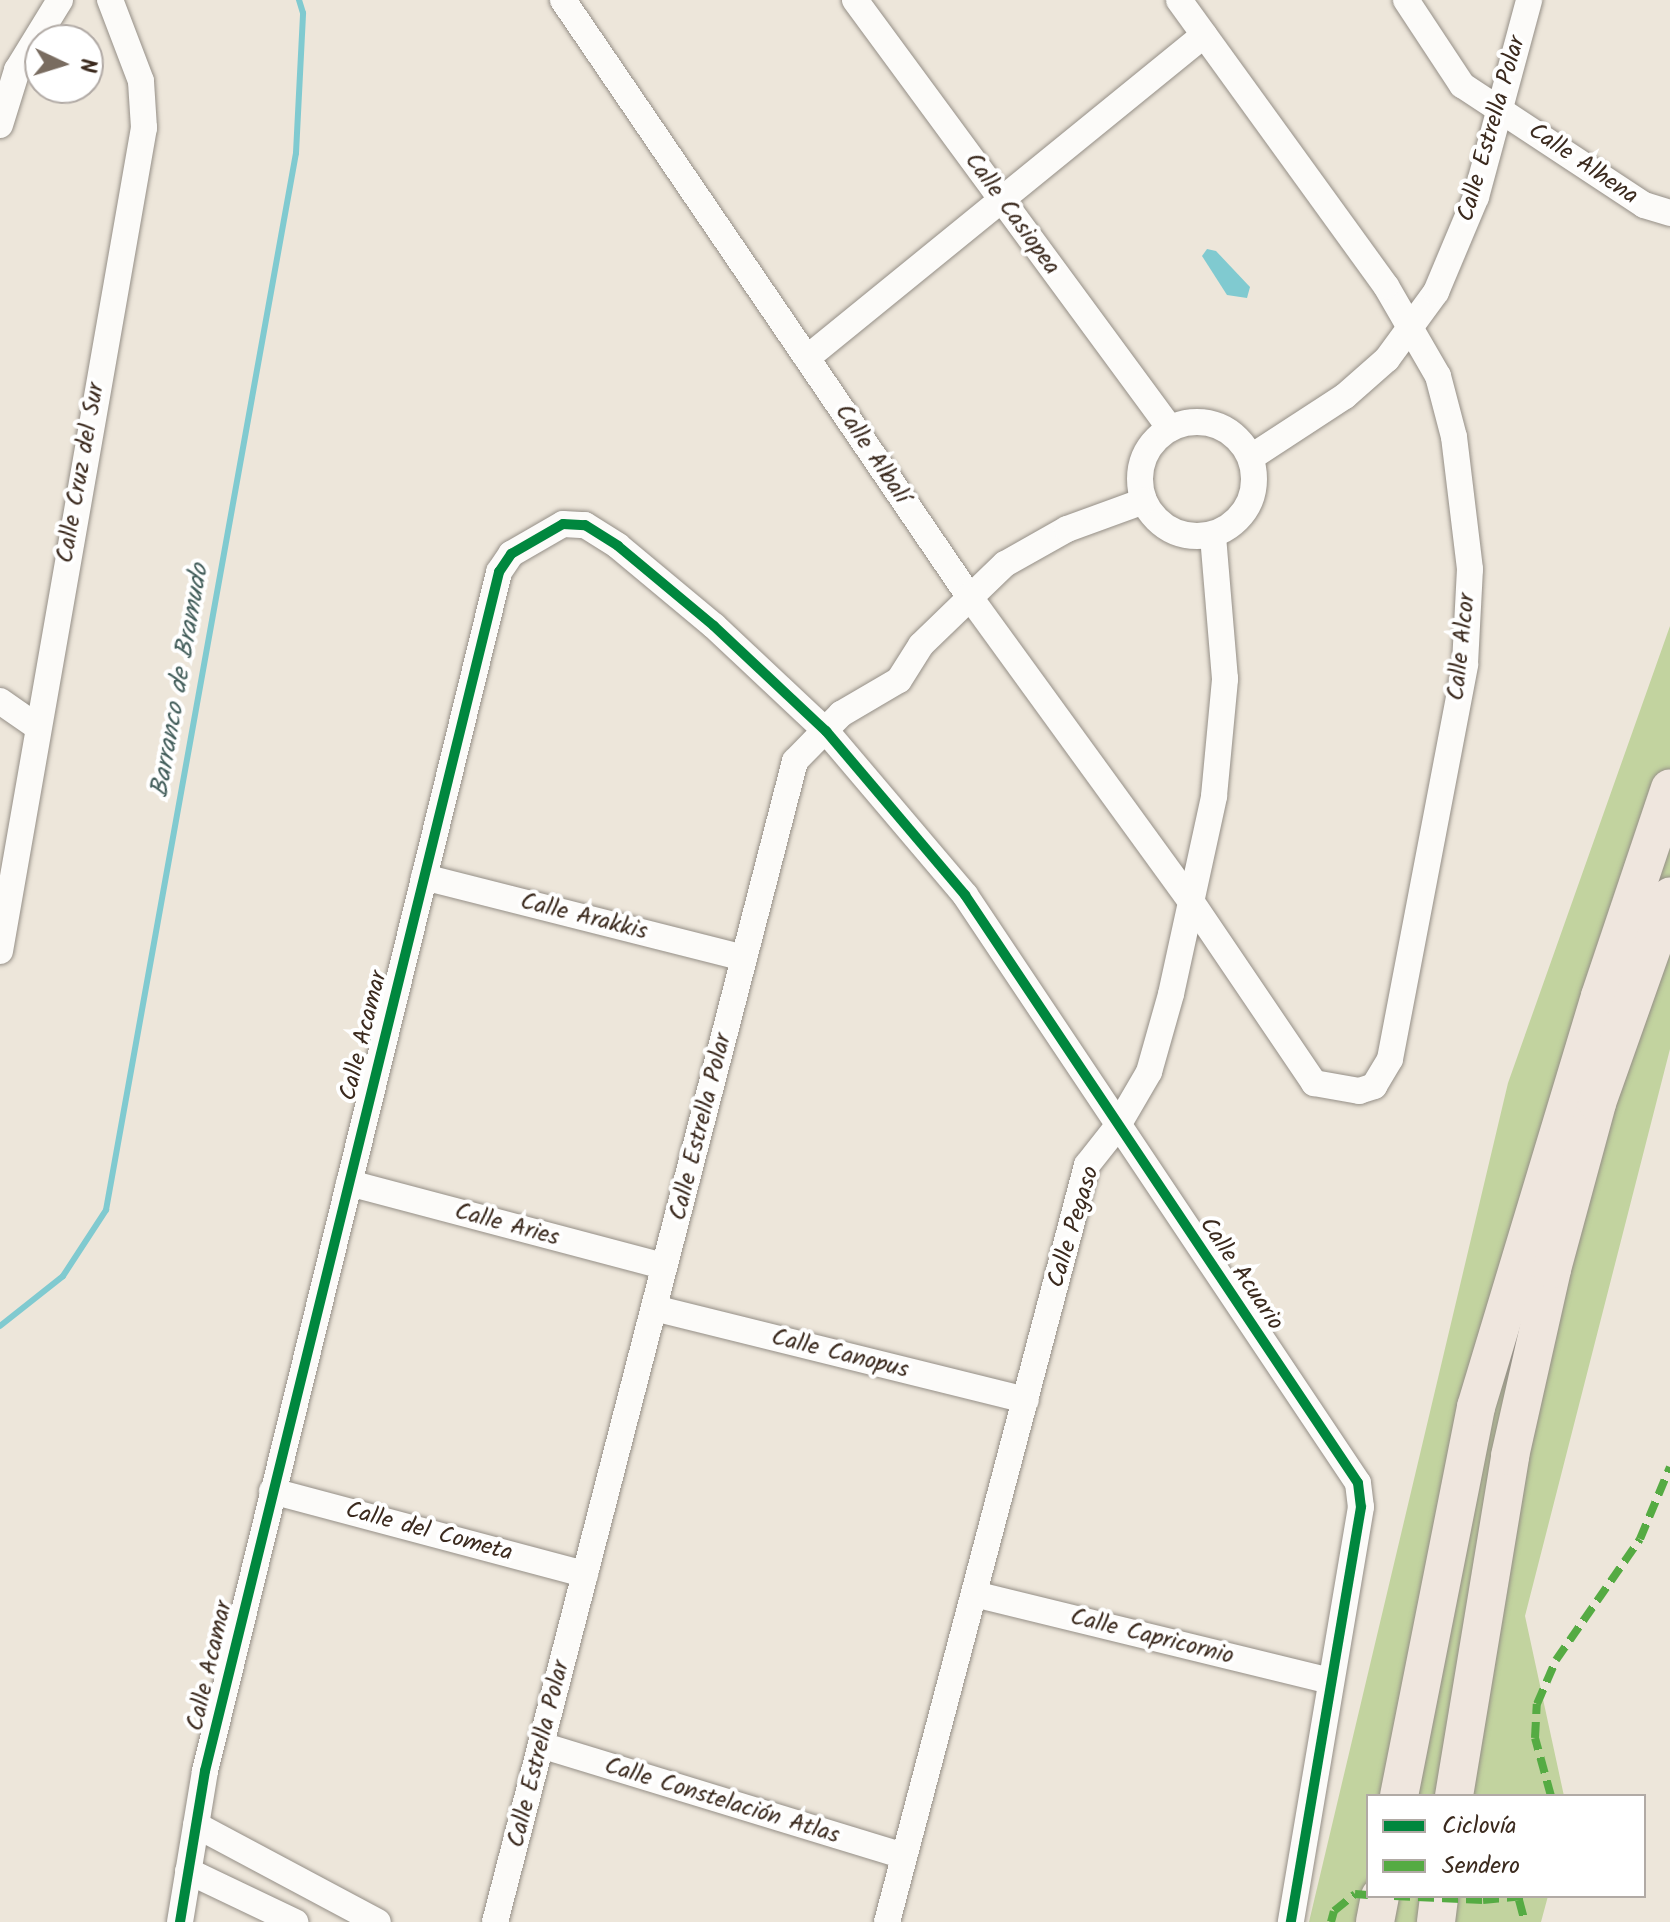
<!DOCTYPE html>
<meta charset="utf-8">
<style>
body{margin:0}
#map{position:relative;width:1670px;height:1922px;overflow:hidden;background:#ede6da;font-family:Kalam,sans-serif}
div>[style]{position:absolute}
.green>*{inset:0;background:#c2d39f}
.water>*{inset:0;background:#80cad0}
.stream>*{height:6px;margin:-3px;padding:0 3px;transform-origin:3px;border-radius:3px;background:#80cad0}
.roads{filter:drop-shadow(0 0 2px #958f87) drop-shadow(0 0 2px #958f87)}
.minor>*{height:26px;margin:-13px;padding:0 13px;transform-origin:13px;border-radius:13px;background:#fcfbf9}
.minor>.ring{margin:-13px;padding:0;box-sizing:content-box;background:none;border:26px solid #fcfbf9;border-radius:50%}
.highway>*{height:38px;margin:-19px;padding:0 19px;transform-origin:19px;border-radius:19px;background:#efe6de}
.quiet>*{height:8px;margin-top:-4px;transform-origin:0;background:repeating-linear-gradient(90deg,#55ab43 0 16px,transparent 0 24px)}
.cycleway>*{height:10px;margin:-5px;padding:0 5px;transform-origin:5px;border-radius:5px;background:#00873e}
span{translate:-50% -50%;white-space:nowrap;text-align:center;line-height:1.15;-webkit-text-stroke:8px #fff;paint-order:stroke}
.street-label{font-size:24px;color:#3b2a1e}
.water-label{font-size:26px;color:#435e5b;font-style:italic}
.legend{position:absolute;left:1366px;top:1794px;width:280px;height:104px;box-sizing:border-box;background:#fff;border:2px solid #b1aaa5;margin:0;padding:10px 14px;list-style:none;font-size:24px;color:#3b2a1e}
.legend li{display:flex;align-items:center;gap:16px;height:40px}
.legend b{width:40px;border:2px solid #b1aaa5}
.north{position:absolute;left:24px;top:24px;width:80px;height:80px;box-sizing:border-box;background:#fff;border:2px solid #b1aaa5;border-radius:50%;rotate:94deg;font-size:22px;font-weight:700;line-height:32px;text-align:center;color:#3b2a1e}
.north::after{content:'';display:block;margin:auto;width:28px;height:36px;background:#796c60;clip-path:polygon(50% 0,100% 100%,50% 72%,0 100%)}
</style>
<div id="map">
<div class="green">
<div style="clip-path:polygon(1670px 626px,1670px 1049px,1525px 1616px,1564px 1796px,1368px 1796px,1368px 1896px,1548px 1896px,1541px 1922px,1309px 1922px,1508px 1083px)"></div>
</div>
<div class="water">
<div style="clip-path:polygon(1207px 249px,1216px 251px,1250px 287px,1247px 298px,1227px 295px,1202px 256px)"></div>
</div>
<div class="stream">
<div style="left:0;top:1326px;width:80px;rotate:-38.4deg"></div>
<div style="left:63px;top:1276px;width:79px;rotate:-56.9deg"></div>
<div style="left:106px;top:1210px;width:1074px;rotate:-79.81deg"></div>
<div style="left:296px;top:153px;width:140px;rotate:-87.1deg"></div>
<div style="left:303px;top:13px;width:14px;rotate:-107deg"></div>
</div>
<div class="roads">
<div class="minor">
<div style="left:563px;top:0;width:721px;rotate:55.74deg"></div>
<div style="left:969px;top:596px;width:377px;rotate:54deg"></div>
<div style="left:1191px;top:901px;width:220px;rotate:55.9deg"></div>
<div style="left:1314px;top:1083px;width:46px;rotate:10.1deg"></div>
<div style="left:1359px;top:1091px;width:16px;rotate:-18deg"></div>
<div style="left:1374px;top:1086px;width:31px;rotate:-59deg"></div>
<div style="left:1390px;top:1059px;width:402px;rotate:-79.2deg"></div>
<div style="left:1465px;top:664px;width:95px;rotate:-87deg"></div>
<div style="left:1470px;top:569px;width:133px;rotate:-96.9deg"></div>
<div style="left:1454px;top:437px;width:63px;rotate:-104.7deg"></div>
<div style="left:1438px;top:376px;width:104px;rotate:-120deg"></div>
<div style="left:1386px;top:286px;width:353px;rotate:-125.9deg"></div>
<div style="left:855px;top:0;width:530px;rotate:53.67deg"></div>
<div style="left:1406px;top:0;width:102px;rotate:56.6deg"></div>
<div style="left:1462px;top:85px;width:218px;rotate:33.4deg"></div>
<div style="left:1644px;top:205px;width:27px;rotate:17deg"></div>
<div style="left:0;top:125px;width:58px;rotate:-72.8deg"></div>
<div style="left:17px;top:70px;width:82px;rotate:-58.4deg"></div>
<div style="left:807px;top:358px;width:512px;rotate:-39.13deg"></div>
<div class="ring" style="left:1140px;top:422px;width:88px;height:88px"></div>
<div style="left:1253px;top:456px;width:110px;rotate:-33.1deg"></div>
<div style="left:1345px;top:396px;width:56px;rotate:-41.4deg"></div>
<div style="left:1387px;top:359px;width:83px;rotate:-53.8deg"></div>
<div style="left:1436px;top:292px;width:103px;rotate:-67.2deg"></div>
<div style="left:1476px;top:197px;width:204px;rotate:-74.9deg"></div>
<div style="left:0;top:701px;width:44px;rotate:34.8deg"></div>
<div style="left:424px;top:877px;width:330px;rotate:14.2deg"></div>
<div style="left:0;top:951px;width:836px;rotate:-80.08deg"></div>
<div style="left:144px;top:128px;width:47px;rotate:-93.7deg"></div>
<div style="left:141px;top:81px;width:87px;rotate:-110.9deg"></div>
<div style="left:349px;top:1183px;width:326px;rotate:14.8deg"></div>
<div style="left:654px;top:1308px;width:383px;rotate:13.9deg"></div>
<div style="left:272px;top:1491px;width:324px;rotate:14.9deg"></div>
<div style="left:974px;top:1594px;width:366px;rotate:13.7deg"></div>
<div style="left:541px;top:1745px;width:379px;rotate:17deg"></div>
<div style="left:196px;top:1825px;width:206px;rotate:28.1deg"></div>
<div style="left:188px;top:1871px;width:119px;rotate:25.5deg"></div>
<div style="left:180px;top:1922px;width:153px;rotate:-80.6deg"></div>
<div style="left:205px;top:1771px;width:1235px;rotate:-76.22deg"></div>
<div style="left:499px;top:572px;width:22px;rotate:-56deg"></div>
<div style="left:511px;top:554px;width:60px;rotate:-30deg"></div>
<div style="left:563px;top:524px;width:22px;rotate:3deg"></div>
<div style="left:585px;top:525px;width:39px;rotate:32deg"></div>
<div style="left:618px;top:546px;width:125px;rotate:39.8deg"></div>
<div style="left:714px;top:626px;width:154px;rotate:43.2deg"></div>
<div style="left:826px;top:731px;width:215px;rotate:49.7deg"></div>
<div style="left:965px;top:895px;width:707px;rotate:56.24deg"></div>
<div style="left:1358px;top:1483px;width:24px;rotate:83deg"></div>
<div style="left:1361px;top:1507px;width:421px;rotate:99.6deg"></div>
<div style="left:495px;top:1922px;width:1199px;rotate:-75.51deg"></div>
<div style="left:795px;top:761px;width:66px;rotate:-45.6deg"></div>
<div style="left:841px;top:714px;width:67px;rotate:-30.4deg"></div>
<div style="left:899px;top:680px;width:41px;rotate:-57.8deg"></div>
<div style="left:921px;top:645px;width:117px;rotate:-44deg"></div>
<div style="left:1005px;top:564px;width:71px;rotate:-29.4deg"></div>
<div style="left:1067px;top:529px;width:82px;rotate:-20deg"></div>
<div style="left:887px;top:1922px;width:783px;rotate:-75.2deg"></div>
<div style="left:1087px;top:1165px;width:48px;rotate:-51.7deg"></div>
<div style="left:1117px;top:1127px;width:64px;rotate:-59.8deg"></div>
<div style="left:1149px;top:1072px;width:81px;rotate:-74.2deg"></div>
<div style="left:1171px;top:994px;width:203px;rotate:-77.7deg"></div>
<div style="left:1214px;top:796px;width:118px;rotate:-84.6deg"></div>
<div style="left:1225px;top:679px;width:144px;rotate:-94.8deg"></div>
</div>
<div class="highway">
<div style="left:1399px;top:1796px;width:397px;rotate:-78.8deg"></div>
<div style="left:1476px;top:1407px;width:429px;rotate:-73.2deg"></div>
<div style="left:1600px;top:996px;width:219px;rotate:-71.4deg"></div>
<div style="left:1454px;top:1796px;width:345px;rotate:-80.6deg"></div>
<div style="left:1510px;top:1456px;width:192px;rotate:-77.3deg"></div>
<div style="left:1552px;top:1269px;width:172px;rotate:-74.8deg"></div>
<div style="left:1597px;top:1103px;width:219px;rotate:-70.5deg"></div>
<div style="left:1375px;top:1922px;width:26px;rotate:-79deg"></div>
<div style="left:1436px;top:1922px;width:26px;rotate:-83deg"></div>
</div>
</div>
<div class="quiet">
<div style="left:1551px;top:1796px;width:60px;rotate:-105.4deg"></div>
<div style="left:1535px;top:1738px;width:34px;rotate:-87deg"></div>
<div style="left:1537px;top:1704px;width:48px;rotate:-66.6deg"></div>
<div style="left:1556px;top:1660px;width:147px;rotate:-55.2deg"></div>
<div style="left:1640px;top:1539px;width:78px;rotate:-67.4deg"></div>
<div style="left:1394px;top:1896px;width:89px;rotate:2.6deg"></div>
<div style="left:1483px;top:1900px;width:41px;rotate:-5.6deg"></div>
<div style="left:1519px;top:1900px;width:23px;rotate:75deg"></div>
<div style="left:1331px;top:1922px;width:11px;rotate:-75deg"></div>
<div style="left:1334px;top:1911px;width:27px;rotate:-39deg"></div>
<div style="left:1355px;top:1894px;width:13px;rotate:4deg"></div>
</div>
<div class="cycleway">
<div style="left:180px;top:1922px;width:153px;rotate:-80.6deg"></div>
<div style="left:205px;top:1771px;width:1235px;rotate:-76.22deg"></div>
<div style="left:499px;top:572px;width:22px;rotate:-56deg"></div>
<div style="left:511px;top:554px;width:60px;rotate:-30deg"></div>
<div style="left:563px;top:524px;width:22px;rotate:3deg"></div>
<div style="left:585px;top:525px;width:39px;rotate:32deg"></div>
<div style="left:618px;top:546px;width:125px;rotate:39.8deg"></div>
<div style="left:714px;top:626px;width:154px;rotate:43.2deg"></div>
<div style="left:826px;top:731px;width:215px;rotate:49.7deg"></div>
<div style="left:965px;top:895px;width:707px;rotate:56.24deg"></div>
<div style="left:1358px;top:1483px;width:24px;rotate:83deg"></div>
<div style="left:1361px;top:1507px;width:421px;rotate:99.6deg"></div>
</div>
<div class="street-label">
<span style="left:1492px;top:129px;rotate:-74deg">Calle Estrella Polar</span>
<span style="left:1583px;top:164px;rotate:34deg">Calle Alhena</span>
<span style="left:1012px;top:214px;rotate:54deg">Calle Casiopea</span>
<span style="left:872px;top:454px;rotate:56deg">Calle Albalí</span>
<span style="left:81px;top:473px;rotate:-80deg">Calle Cruz del Sur</span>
<span style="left:1462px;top:647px;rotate:-84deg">Calle Alcor</span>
<span style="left:584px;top:917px;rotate:14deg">Calle Arakkis</span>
<span style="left:364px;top:1036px;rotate:-76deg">Calle Acamar</span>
<span style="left:701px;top:1127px;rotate:-76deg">Calle Estrella Polar</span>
<span style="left:507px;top:1225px;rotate:15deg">Calle Aries</span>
<span style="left:1074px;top:1227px;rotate:-73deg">Calle Pegaso</span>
<span style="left:1241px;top:1274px;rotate:56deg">Calle Acuario</span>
<span style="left:840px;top:1354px;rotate:14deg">Calle Canopus</span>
<span style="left:429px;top:1532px;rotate:15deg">Calle del Cometa</span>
<span style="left:1152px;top:1637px;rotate:14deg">Calle Capricornio</span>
<span style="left:210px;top:1666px;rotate:-77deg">Calle Acamar</span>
<span style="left:539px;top:1754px;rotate:-76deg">Calle Estrella Polar</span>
<span style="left:722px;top:1801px;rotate:17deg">Calle Constelación Atlas</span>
</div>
<div class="water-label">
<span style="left:181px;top:681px;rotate:-80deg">Barranco de Bramudo</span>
</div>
<ul class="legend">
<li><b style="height:10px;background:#00873e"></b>Ciclovía</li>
<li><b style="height:10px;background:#55ab43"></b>Sendero</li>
</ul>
<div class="north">N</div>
</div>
